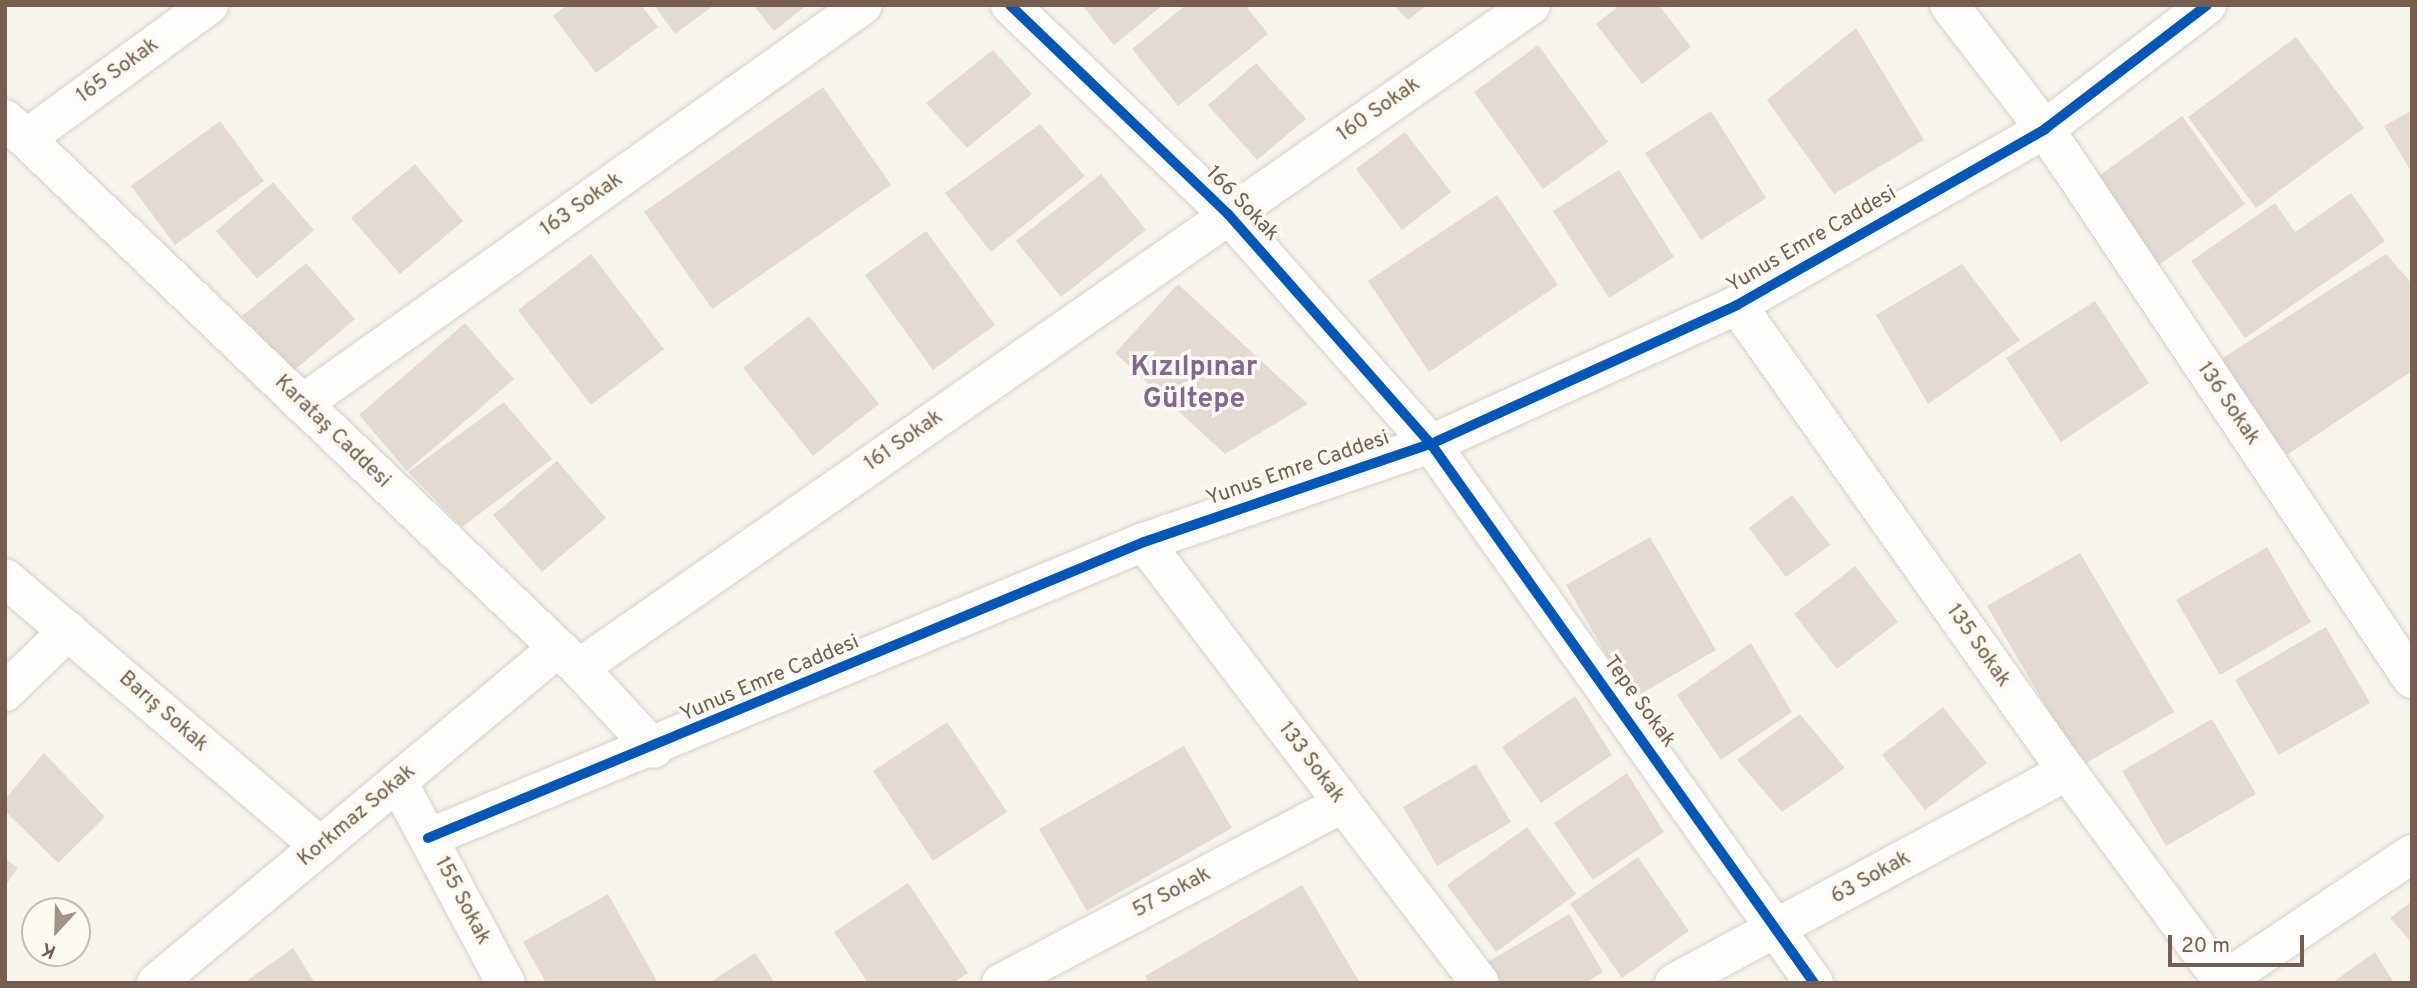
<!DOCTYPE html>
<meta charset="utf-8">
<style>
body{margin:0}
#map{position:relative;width:2417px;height:988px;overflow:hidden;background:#f7f4ee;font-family:Overpass,sans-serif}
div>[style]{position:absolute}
.building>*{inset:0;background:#e2dad3}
.roads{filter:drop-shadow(0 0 2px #d5d0c9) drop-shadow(0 0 2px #d5d0c9)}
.minor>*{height:38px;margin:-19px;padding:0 19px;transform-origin:19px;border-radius:19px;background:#fefdfc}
.tertiary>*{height:38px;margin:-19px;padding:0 19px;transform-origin:19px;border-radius:19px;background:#fefdfc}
.cycleway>*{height:10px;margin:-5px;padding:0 5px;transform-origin:5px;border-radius:5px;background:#0057b8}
span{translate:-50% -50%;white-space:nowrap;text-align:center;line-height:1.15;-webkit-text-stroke:7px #fef9f1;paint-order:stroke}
.street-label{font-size:21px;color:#755e4f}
.district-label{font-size:28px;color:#846790;font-weight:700}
.frame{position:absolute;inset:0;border:7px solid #755e4f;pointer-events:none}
.north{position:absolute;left:21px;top:897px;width:70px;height:70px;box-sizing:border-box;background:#fef9f1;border:2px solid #c7bbb0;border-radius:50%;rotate:202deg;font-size:19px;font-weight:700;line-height:28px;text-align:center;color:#755e4f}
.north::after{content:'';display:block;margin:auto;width:24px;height:32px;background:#a29287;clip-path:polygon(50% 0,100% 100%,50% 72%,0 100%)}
.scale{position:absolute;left:2168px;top:935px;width:136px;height:32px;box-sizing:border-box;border:4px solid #755e4f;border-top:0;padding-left:9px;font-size:21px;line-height:24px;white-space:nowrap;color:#755e4f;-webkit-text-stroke:5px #fef9f1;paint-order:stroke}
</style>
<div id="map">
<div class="building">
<div style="clip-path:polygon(567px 5px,641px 5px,658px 27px,596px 73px,553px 16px)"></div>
<div style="clip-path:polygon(654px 5px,714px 5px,675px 34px)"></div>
<div style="clip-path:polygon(753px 5px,807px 5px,774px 31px)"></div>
<div style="clip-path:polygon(1082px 5px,1163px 5px,1114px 45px)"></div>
<div style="clip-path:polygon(1186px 5px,1245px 5px,1268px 34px,1178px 106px,1132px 49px)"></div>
<div style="clip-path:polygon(1394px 5px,1427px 5px,1408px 20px)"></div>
<div style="clip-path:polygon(1620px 5px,1659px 5px,1691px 47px,1642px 84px,1596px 24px)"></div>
<div style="clip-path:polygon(1856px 28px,1924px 140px,1834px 194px,1767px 100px)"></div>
<div style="clip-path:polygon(2296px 37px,2364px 128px,2256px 208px,2188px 117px)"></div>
<div style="clip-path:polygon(1538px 45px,1608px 142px,1543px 189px,1474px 92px)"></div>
<div style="clip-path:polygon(993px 50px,1032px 94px,967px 148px,926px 103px)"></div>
<div style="clip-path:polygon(1256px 63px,1306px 119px,1257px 160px,1208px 105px)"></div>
<div style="clip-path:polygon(823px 87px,891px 185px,712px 309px,644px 212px)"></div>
<div style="clip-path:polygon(2412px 110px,2412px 173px,2384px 126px)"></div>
<div style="clip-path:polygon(1711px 111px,1766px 198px,1701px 240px,1645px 153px)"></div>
<div style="clip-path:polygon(2182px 116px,2245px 204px,2159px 265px,2096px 178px)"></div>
<div style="clip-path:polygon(220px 121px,264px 181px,175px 245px,131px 186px)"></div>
<div style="clip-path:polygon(1040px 124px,1085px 176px,991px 252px,945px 193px)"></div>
<div style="clip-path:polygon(1405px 132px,1451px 192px,1402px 230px,1356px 169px)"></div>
<div style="clip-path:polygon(415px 164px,463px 221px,400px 274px,351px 218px)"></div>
<div style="clip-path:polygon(1619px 170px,1674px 257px,1609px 298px,1553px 211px)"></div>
<div style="clip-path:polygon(1101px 174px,1146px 230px,1061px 297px,1016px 241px)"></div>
<div style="clip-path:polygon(273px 182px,314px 230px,257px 279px,216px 231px)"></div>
<div style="clip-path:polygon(2351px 193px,2385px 241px,2245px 338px,2191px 261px,2275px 203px,2295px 232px)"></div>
<div style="clip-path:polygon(1497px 195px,1558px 285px,1429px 372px,1368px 281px)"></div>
<div style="clip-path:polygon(926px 231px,995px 325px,933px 370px,865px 275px)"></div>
<div style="clip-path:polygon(591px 254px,664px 349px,591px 405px,518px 310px)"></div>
<div style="clip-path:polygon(2386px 254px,2412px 284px,2412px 371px,2287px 455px,2220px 360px)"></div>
<div style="clip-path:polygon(306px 263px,355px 319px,291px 373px,242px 316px)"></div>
<div style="clip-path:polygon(1962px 264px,2020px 340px,1928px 404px,1876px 315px)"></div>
<div style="clip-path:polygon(1178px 284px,1308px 404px,1225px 454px,1115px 353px)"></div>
<div style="clip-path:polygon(2095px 301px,2149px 383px,2061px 442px,2006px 358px)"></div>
<div style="clip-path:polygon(809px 316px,879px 404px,813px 456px,743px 368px)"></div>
<div style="clip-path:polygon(465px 323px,514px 379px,407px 471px,359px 415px)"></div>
<div style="clip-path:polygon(504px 402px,552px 459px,462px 527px,408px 472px)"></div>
<div style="clip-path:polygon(557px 461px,606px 518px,542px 572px,493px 515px)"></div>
<div style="clip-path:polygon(1792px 495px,1830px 545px,1786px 577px,1749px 528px)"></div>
<div style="clip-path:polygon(1650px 537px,1716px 650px,1632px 699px,1566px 585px)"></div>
<div style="clip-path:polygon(2267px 547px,2311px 622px,2220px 675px,2176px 600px)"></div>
<div style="clip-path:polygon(2080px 553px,2174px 712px,2081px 766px,1987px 606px)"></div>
<div style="clip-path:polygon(1855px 566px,1898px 622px,1837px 669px,1794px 614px)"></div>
<div style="clip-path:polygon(2326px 627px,2370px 703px,2279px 755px,2235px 680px)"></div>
<div style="clip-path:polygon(1751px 643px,1792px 712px,1721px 760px,1677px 695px)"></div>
<div style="clip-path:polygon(1575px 696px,1612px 755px,1541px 803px,1502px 747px)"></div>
<div style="clip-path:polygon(1943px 707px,1987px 763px,1925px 810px,1882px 755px)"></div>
<div style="clip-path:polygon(1800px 714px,1845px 768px,1782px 812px,1737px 760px)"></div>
<div style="clip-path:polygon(2212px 719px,2256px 794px,2166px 846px,2122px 771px)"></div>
<div style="clip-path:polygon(947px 722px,1007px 812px,933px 861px,873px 771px)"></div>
<div style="clip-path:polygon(1184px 746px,1232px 828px,1087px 911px,1039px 829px)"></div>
<div style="clip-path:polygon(44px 753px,105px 817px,58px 863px,5px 811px,5px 799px)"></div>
<div style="clip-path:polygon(1476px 764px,1511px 822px,1437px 866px,1403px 807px)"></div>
<div style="clip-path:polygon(1627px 773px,1664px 832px,1593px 880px,1554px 823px)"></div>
<div style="clip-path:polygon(1527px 827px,1576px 894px,1496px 952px,1447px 885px)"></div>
<div style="clip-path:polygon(1638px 857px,1689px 931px,1622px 978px,1570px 904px)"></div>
<div style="clip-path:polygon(5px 859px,18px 868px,5px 886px)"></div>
<div style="clip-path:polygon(908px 883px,968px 973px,953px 983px,868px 983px,834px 932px)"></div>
<div style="clip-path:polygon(1302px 885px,1360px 983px,1149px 983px,1145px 976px)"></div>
<div style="clip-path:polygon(608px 894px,658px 983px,546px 983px,523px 942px)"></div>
<div style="clip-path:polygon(2412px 901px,2412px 943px,2390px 918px)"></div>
<div style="clip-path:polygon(1569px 914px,1603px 972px,1585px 983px,1493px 983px,1483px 965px)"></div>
<div style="clip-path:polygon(293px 948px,315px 983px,244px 983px)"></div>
<div style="clip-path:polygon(2375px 952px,2394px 983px,2332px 983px)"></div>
<div style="clip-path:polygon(755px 953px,775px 983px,709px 983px)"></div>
</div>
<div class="roads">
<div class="minor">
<div style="left:1010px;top:5px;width:302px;rotate:43.8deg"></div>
<div style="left:1228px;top:214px;width:307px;rotate:48.6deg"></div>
<div style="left:1431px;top:444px;width:661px;rotate:54.6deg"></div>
<div style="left:1949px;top:5px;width:157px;rotate:52.3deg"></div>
<div style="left:2045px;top:129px;width:661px;rotate:56.29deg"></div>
<div style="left:28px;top:137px;width:224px;rotate:-36.1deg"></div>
<div style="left:1737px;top:305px;width:571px;rotate:54.7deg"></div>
<div style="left:2067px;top:771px;width:264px;rotate:53.5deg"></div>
<div style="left:302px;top:404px;width:688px;rotate:-35.42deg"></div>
<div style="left:1144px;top:542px;width:554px;rotate:52.7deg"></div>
<div style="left:5px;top:578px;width:414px;rotate:40.4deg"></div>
<div style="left:579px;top:668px;width:1160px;rotate:-34.85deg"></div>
<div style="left:5px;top:692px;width:88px;rotate:-44.1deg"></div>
<div style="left:398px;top:782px;width:228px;rotate:61.8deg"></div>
<div style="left:2223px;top:981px;width:228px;rotate:-33.9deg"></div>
<div style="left:156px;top:983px;width:523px;rotate:-39.81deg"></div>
<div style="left:1001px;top:983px;width:385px;rotate:-27.7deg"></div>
<div style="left:1674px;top:983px;width:447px;rotate:-28.3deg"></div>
</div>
<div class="tertiary">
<div style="left:5px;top:119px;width:794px;rotate:43.72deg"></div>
<div style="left:579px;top:668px;width:110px;rotate:47.2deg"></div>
<div style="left:428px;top:838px;width:775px;rotate:-22.46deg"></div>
<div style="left:1144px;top:542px;width:303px;rotate:-18.9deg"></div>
<div style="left:1431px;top:444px;width:336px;rotate:-24.4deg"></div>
<div style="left:1737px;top:305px;width:355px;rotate:-29.7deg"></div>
<div style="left:2045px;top:129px;width:204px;rotate:-37.4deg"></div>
</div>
</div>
<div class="cycleway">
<div style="left:1010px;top:5px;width:302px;rotate:43.8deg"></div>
<div style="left:1228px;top:214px;width:307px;rotate:48.6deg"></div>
<div style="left:1431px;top:444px;width:661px;rotate:54.6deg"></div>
<div style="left:428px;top:838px;width:775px;rotate:-22.46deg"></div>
<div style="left:1144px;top:542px;width:303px;rotate:-18.9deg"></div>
<div style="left:1431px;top:444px;width:336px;rotate:-24.4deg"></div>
<div style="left:1737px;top:305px;width:355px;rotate:-29.7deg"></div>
<div style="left:2045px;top:129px;width:204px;rotate:-37.4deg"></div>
</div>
<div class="street-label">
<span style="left:118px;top:71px;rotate:-36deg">165 Sokak</span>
<span style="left:1379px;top:110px;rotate:-35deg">160 Sokak</span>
<span style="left:1242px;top:204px;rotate:46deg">166 Sokak</span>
<span style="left:582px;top:205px;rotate:-35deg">163 Sokak</span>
<span style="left:1812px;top:240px;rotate:-30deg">Yunus Emre Caddesi</span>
<span style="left:2228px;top:404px;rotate:56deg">136 Sokak</span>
<span style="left:332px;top:432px;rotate:44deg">Karataş Caddesi</span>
<span style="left:904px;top:441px;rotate:-35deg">161 Sokak</span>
<span style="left:1298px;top:469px;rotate:-19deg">Yunus Emre Caddesi</span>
<span style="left:1978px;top:646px;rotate:55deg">135 Sokak</span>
<span style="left:770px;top:679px;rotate:-23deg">Yunus Emre Caddesi</span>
<span style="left:1639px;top:702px;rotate:54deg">Tepe Sokak</span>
<span style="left:163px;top:712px;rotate:41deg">Barış Sokak</span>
<span style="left:1311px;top:763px;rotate:53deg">133 Sokak</span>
<span style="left:357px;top:816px;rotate:-40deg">Korkmaz Sokak</span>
<span style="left:1871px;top:878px;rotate:-29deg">63 Sokak</span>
<span style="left:1172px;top:893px;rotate:-28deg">57 Sokak</span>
<span style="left:462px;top:901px;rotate:62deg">155 Sokak</span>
</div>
<div class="district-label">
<span style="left:1194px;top:384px">Kızılpınar<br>Gültepe</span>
</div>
<div class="frame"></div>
<div class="north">K</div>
<div class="scale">20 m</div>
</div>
